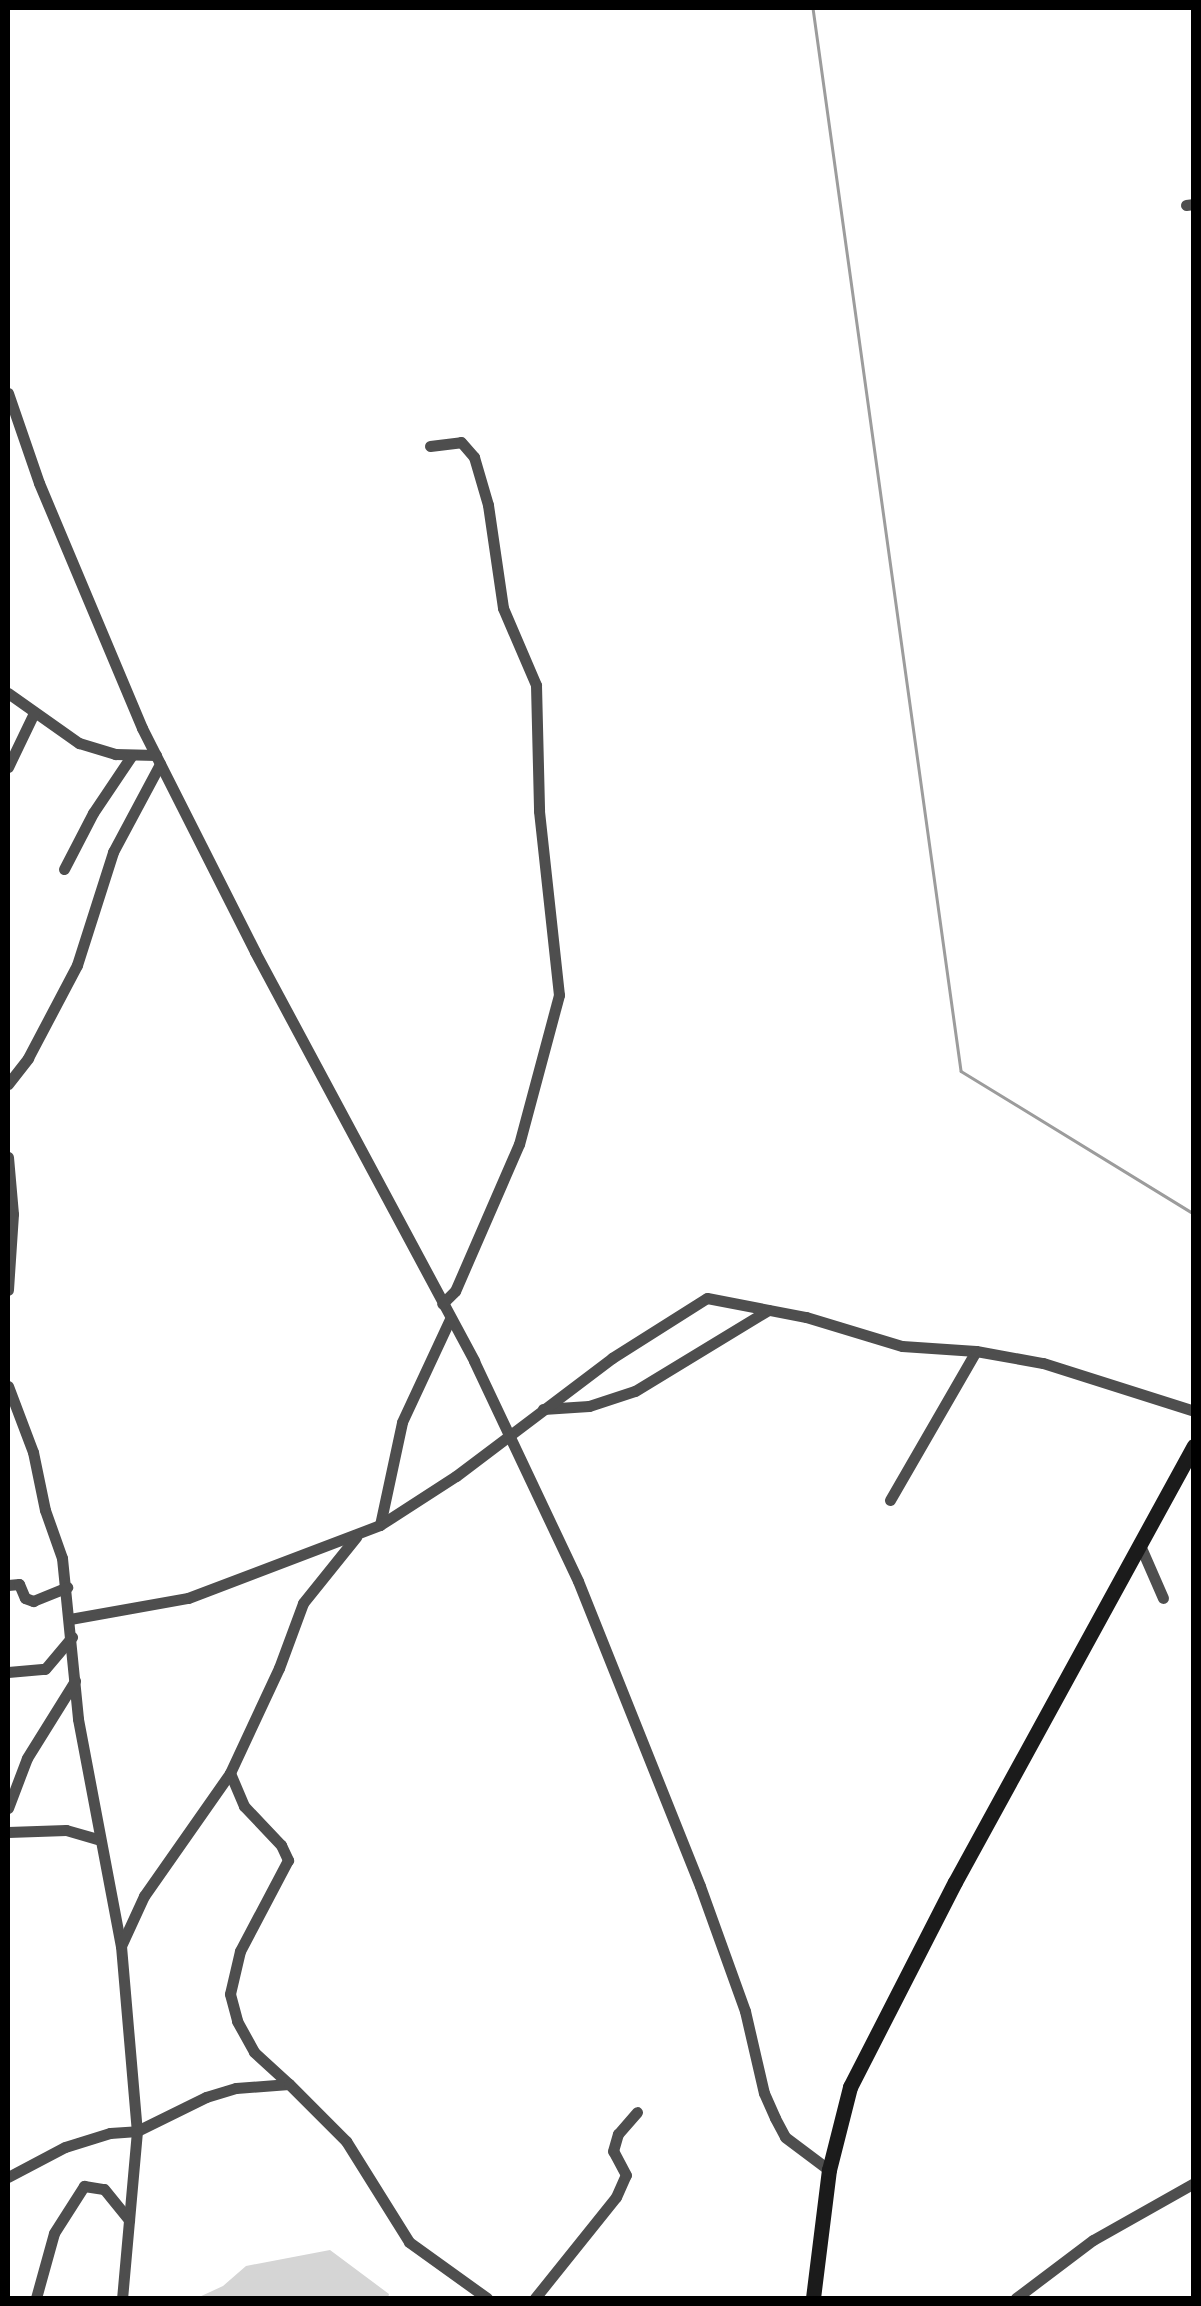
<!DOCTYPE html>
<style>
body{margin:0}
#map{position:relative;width:1201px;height:2306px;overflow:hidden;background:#fff;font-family:Inter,sans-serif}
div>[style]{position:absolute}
.green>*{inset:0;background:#d5d5d5}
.stream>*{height:2.5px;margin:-1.25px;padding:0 1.25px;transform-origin:1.25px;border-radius:1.25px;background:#9c9c9c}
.street>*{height:11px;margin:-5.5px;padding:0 5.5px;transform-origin:5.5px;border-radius:5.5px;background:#4e4e4e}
.secondary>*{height:15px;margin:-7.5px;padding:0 7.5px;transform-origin:7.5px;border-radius:7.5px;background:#1b1b1b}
span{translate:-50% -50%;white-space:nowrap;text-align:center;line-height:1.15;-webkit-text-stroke:9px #fff;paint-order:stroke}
.frame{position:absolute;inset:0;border:10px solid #000;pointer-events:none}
</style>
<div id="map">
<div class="green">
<div style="clip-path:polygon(330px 2250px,389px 2294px,388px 2298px,197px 2298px,223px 2286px,246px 2266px)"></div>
</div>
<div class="stream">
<div style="left:813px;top:8px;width:1073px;rotate:82.07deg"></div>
<div style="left:961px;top:1071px;width:273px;rotate:31.5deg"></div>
</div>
<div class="street">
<div style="left:1186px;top:205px;width:8px;rotate:-7deg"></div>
<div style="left:8px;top:393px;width:95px;rotate:71deg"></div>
<div style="left:39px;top:483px;width:266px;rotate:67.2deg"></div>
<div style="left:142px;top:728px;width:251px;rotate:63.2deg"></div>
<div style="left:255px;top:952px;width:464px;rotate:61.8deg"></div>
<div style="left:474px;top:1361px;width:243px;rotate:64.7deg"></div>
<div style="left:578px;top:1581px;width:328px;rotate:68.2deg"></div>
<div style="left:700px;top:1886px;width:133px;rotate:70.2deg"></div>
<div style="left:745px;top:2011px;width:84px;rotate:77deg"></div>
<div style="left:764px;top:2093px;width:27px;rotate:66deg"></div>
<div style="left:775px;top:2118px;width:21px;rotate:62deg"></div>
<div style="left:785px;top:2137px;width:55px;rotate:36.9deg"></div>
<div style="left:430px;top:446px;width:31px;rotate:-7deg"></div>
<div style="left:461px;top:442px;width:20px;rotate:49deg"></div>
<div style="left:474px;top:457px;width:50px;rotate:73.7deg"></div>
<div style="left:488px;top:505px;width:104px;rotate:81.7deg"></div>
<div style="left:503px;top:608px;width:84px;rotate:66.8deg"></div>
<div style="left:536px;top:685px;width:126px;rotate:88.6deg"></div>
<div style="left:539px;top:811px;width:185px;rotate:83.8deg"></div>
<div style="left:559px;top:995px;width:154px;rotate:105deg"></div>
<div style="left:519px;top:1144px;width:160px;rotate:113.5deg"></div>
<div style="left:455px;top:1291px;width:18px;rotate:135deg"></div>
<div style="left:8px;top:693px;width:87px;rotate:35.2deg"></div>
<div style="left:79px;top:743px;width:38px;rotate:17deg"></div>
<div style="left:115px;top:754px;width:41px;rotate:1.4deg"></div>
<div style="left:8px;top:767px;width:60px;rotate:-64.3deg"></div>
<div style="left:64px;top:869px;width:63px;rotate:-62.6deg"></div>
<div style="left:93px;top:813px;width:70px;rotate:-56.1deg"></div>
<div style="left:8px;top:1084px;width:33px;rotate:-52deg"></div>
<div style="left:28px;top:1058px;width:105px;rotate:-62.2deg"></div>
<div style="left:77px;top:965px;width:119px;rotate:-72.3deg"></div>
<div style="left:113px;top:852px;width:100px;rotate:-61.9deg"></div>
<div style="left:8px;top:1157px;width:57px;rotate:85deg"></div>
<div style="left:13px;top:1214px;width:76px;rotate:93.8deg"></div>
<div style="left:8px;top:1386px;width:71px;rotate:69.3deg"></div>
<div style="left:33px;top:1452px;width:59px;rotate:78.3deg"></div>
<div style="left:45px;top:1510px;width:51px;rotate:70.5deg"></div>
<div style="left:62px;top:1558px;width:162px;rotate:84.3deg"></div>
<div style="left:78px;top:1719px;width:231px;rotate:79.3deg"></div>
<div style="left:121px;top:1946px;width:186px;rotate:85.1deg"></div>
<div style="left:137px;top:2131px;width:168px;rotate:95.1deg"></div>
<div style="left:543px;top:1409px;width:46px;rotate:-3.7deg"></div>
<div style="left:589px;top:1406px;width:48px;rotate:-18.1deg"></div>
<div style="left:635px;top:1391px;width:156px;rotate:-31.3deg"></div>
<div style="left:890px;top:1500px;width:172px;rotate:-60deg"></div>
<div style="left:380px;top:1525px;width:105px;rotate:-77.9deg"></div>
<div style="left:402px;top:1422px;width:114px;rotate:-65deg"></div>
<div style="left:1139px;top:1543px;width:60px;rotate:66.4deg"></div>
<div style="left:8px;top:1585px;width:11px;rotate:-5deg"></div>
<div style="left:19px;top:1584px;width:15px;rotate:67deg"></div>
<div style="left:25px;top:1598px;width:9px;rotate:21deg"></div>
<div style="left:33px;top:1601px;width:37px;rotate:-22deg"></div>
<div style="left:70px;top:1619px;width:120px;rotate:-10.1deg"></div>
<div style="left:188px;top:1598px;width:205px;rotate:-20.8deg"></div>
<div style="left:380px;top:1525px;width:90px;rotate:-32.8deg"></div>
<div style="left:456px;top:1476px;width:196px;rotate:-37.1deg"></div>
<div style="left:612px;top:1358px;width:112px;rotate:-32.3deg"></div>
<div style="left:707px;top:1298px;width:101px;rotate:10.9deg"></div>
<div style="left:806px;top:1317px;width:100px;rotate:16.8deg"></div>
<div style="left:902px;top:1346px;width:74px;rotate:3.9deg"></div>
<div style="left:976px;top:1351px;width:68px;rotate:10.2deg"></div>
<div style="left:1043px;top:1363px;width:158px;rotate:17.6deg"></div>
<div style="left:8px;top:1672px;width:37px;rotate:-5deg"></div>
<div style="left:45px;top:1669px;width:42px;rotate:-49.8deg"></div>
<div style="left:230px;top:1773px;width:36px;rotate:67deg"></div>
<div style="left:244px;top:1806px;width:54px;rotate:46.5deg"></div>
<div style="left:281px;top:1845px;width:17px;rotate:65deg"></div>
<div style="left:288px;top:1860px;width:103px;rotate:117.8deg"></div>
<div style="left:240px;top:1951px;width:44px;rotate:103.1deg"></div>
<div style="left:230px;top:1994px;width:28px;rotate:75deg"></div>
<div style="left:237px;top:2021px;width:35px;rotate:61deg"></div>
<div style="left:254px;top:2052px;width:47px;rotate:42.4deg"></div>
<div style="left:8px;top:1808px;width:53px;rotate:-69.2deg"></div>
<div style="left:27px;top:1758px;width:91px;rotate:-58.1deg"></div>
<div style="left:8px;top:1832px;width:58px;rotate:-2deg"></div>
<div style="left:66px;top:1830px;width:33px;rotate:16deg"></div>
<div style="left:121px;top:1946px;width:55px;rotate:-65.3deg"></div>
<div style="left:144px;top:1896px;width:150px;rotate:-55deg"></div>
<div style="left:230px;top:1773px;width:116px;rotate:-65deg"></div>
<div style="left:279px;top:1668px;width:69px;rotate:-69.7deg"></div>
<div style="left:303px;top:1603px;width:85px;rotate:-51.2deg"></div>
<div style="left:8px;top:2177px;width:64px;rotate:-27.8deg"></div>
<div style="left:65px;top:2147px;width:47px;rotate:-17.3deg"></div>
<div style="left:110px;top:2133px;width:27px;rotate:-4deg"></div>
<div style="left:137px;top:2131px;width:77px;rotate:-26.2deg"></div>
<div style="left:206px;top:2097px;width:31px;rotate:-17deg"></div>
<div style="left:236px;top:2088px;width:53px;rotate:-4.3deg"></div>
<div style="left:289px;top:2084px;width:81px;rotate:45deg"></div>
<div style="left:346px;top:2141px;width:119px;rotate:58deg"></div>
<div style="left:409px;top:2242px;width:96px;rotate:35.7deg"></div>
<div style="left:36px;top:2298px;width:67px;rotate:-74.5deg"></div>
<div style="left:54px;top:2233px;width:56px;rotate:-57.4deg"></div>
<div style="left:84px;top:2186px;width:20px;rotate:9deg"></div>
<div style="left:104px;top:2189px;width:40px;rotate:51deg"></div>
<div style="left:535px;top:2298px;width:129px;rotate:-51.3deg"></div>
<div style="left:616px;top:2197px;width:24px;rotate:-66deg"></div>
<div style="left:626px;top:2175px;width:27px;rotate:-118deg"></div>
<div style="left:613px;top:2151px;width:18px;rotate:-74deg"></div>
<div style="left:618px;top:2134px;width:29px;rotate:-49deg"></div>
<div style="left:1016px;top:2298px;width:96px;rotate:-37deg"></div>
<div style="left:1093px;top:2240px;width:116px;rotate:-29.4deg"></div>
</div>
<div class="secondary">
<div style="left:813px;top:2298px;width:129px;rotate:-82.9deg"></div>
<div style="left:829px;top:2170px;width:86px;rotate:-75.8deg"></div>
<div style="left:850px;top:2087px;width:230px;rotate:-62.9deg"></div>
<div style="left:955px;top:1882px;width:497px;rotate:-61.3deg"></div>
</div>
<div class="frame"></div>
</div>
